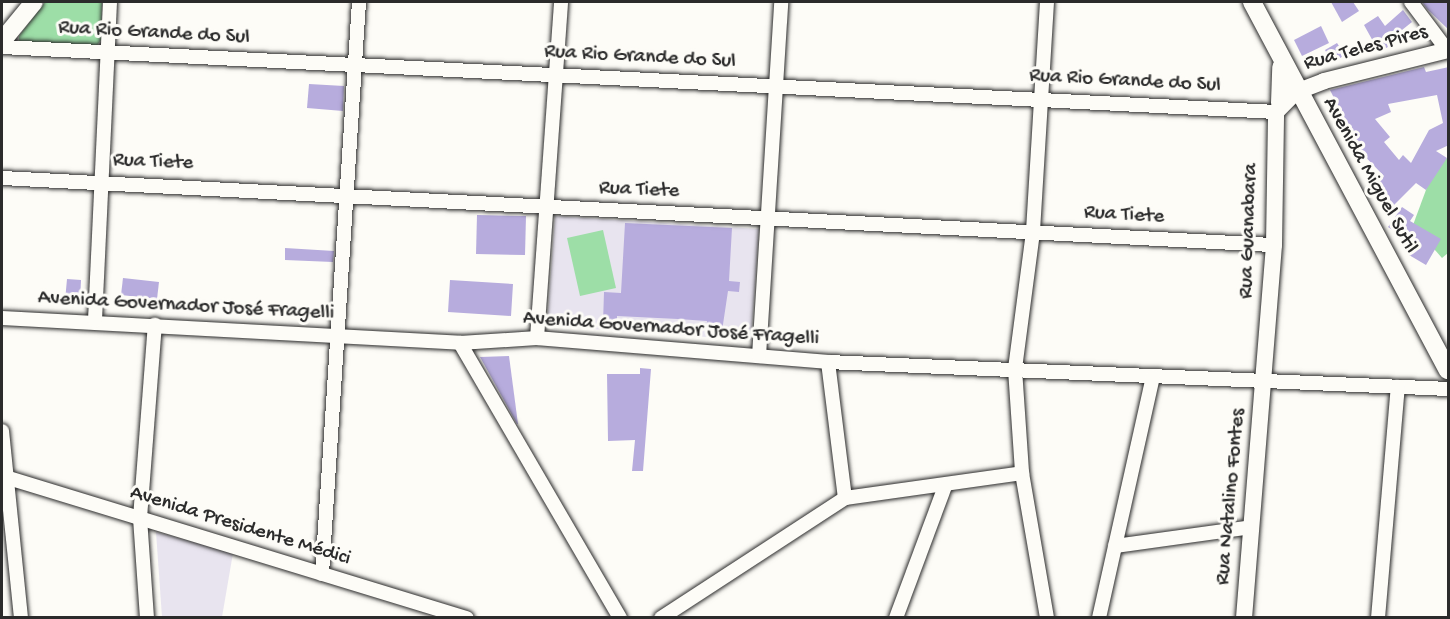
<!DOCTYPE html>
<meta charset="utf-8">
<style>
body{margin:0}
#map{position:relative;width:1450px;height:619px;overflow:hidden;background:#fdfcf7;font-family:"Gochi Hand",sans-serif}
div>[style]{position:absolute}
.built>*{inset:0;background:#e8e4ef}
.green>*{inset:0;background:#9ddea7}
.building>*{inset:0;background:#b7acdd}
.roads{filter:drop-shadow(0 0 2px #2b2b2b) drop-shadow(0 0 2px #2b2b2b)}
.minor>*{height:14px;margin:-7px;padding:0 7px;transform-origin:7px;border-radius:7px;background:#fdfcf7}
.tertiary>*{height:16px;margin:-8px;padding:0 8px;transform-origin:8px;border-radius:8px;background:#fdfcf7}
.secondary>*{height:18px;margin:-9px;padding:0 9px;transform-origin:9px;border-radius:9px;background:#fdfcf7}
span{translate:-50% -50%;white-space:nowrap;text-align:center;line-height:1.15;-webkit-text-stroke:6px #fdfcf7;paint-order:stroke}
.street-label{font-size:21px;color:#2b2b2b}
.frame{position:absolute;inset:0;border:3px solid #2b2b2b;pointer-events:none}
</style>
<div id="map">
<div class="built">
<div style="clip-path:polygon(555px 216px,759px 229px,751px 340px,547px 326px)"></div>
<div style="clip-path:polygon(156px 532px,233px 553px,222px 617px,162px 617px)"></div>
</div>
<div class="green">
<div style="clip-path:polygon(45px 2px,102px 2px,101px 40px,95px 48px,19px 43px,19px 36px)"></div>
<div style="clip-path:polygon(1448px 157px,1448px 253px,1442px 258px,1413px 225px,1433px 171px)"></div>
<div style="clip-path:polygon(603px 230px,616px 288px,580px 296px,567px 238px)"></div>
</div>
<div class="building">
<div style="clip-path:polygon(1331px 2px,1353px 2px,1359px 11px,1342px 22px)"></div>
<div style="clip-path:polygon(1422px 2px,1449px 2px,1449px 30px,1427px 9px)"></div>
<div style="clip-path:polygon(1403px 10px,1412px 22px,1392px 38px,1395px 43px,1379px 52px,1364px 25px,1378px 16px,1385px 26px)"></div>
<div style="clip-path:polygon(1321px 26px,1329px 43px,1302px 56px,1294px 40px)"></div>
<div style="clip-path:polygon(1337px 43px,1345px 55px,1332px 63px,1325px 50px)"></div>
<div style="clip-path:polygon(evenodd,1424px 67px,1426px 72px,1449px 67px,1449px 145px,1436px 151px,1447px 158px,1426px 190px,1416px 183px,1393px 206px,1375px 187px,1384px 176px,1346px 137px,1338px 118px,1343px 116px,1330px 90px,1424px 67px,1437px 95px,1443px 123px,1429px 130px,1411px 163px,1403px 155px,1399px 160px,1384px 142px,1390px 137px,1375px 119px,1391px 112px,1388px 104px,1437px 95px)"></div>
<div style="clip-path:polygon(309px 84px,344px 86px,343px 111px,307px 108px)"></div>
<div style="clip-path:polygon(1402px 207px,1414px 215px,1410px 221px,1441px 239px,1426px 265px,1409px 255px,1415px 245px,1388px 227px)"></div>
<div style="clip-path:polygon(477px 215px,526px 216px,525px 255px,476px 254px)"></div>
<div style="clip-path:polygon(625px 223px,732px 228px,729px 281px,740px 282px,739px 292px,728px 291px,722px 331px,706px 330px,707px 321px,678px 319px,617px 316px,617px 323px,603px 323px,604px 292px,621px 293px)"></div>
<div style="clip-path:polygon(285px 248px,334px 251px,333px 262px,285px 260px)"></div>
<div style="clip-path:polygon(123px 278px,159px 282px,157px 299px,121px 295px)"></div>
<div style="clip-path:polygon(67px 279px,81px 280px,80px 302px,65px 301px)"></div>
<div style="clip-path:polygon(450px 280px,513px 284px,511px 316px,448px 312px)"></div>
<div style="clip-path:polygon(509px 356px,518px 424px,517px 424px,480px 357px)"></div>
<div style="clip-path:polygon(640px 368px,651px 369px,643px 471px,632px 471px,635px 440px,608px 441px,607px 374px,640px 374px)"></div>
</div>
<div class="roads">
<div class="minor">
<div style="left:1047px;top:2px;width:230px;rotate:93.5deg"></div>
<div style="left:1033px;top:232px;width:138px;rotate:97.5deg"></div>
<div style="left:1015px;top:369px;width:104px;rotate:86.1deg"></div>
<div style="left:1022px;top:473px;width:147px;rotate:80.2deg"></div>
<div style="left:1411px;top:2px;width:60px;rotate:53.1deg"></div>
<div style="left:2px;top:47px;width:1276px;rotate:2.92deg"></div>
<div style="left:2px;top:178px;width:1274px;rotate:3.02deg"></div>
<div style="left:2px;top:318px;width:459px;rotate:3.1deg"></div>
<div style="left:460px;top:343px;width:77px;rotate:-3.7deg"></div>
<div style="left:537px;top:338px;width:292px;rotate:4.7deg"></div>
<div style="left:828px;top:362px;width:621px;rotate:2.49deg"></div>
<div style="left:95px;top:320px;width:318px;rotate:-87.3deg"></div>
<div style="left:537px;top:338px;width:337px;rotate:-85.9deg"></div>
<div style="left:460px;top:343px;width:318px;rotate:59.8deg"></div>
<div style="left:759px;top:356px;width:355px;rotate:-86.4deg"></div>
<div style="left:828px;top:362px;width:137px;rotate:82.9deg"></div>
<div style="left:2px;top:431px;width:188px;rotate:84.2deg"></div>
<div style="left:2px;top:476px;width:486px;rotate:17deg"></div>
<div style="left:1115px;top:546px;width:138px;rotate:-7.9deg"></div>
<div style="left:322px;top:574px;width:573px;rotate:-86.3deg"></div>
<div style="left:147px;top:618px;width:100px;rotate:-94deg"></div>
<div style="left:140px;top:518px;width:194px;rotate:-85.6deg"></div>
<div style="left:661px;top:618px;width:220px;rotate:-33.1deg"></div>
<div style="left:845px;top:498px;width:179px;rotate:-8deg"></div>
<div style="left:896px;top:618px;width:141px;rotate:-69.6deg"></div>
<div style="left:1099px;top:618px;width:247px;rotate:-77.4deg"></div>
<div style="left:1378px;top:618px;width:232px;rotate:-85.1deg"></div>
</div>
<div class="tertiary">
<div style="left:1244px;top:618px;width:374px;rotate:-85.4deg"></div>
<div style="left:1274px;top:245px;width:133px;rotate:-89.1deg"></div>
<div style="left:1276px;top:112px;width:28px;rotate:-45deg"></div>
<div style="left:1296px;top:92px;width:30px;rotate:-21deg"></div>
<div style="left:1324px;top:81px;width:128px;rotate:-14deg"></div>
</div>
<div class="secondary">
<div style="left:1252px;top:2px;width:417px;rotate:62deg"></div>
<div style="left:2px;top:41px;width:50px;rotate:-50.6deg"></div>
<div style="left:1280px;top:103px;width:36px;rotate:-88deg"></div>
</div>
</div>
<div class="street-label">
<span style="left:154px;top:34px;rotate:3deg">Rua Rio Grande do Sul</span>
<span style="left:1366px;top:49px;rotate:-15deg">Rua Teles Pires</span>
<span style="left:640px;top:58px;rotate:3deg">Rua Rio Grande do Sul</span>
<span style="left:1125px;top:82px;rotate:3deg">Rua Rio Grande do Sul</span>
<span style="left:153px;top:163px;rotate:2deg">Rua Tiete</span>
<span style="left:1369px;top:176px;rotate:61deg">Avenida Miguel Sutil</span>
<span style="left:639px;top:191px;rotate:2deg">Rua Tiete</span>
<span style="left:1124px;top:216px;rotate:3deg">Rua Tiete</span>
<span style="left:1250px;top:231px;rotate:-88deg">Rua Guanabara</span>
<span style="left:186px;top:307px;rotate:3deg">Avenida Governador José Fragelli</span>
<span style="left:671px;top:330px;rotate:4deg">Avenida Governador José Fragelli</span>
<span style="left:1232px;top:497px;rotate:-85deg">Rua Natalino Fontes</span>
<span style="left:240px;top:527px;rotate:17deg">Avenida Presidente Médici</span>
</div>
<div class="frame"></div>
</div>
